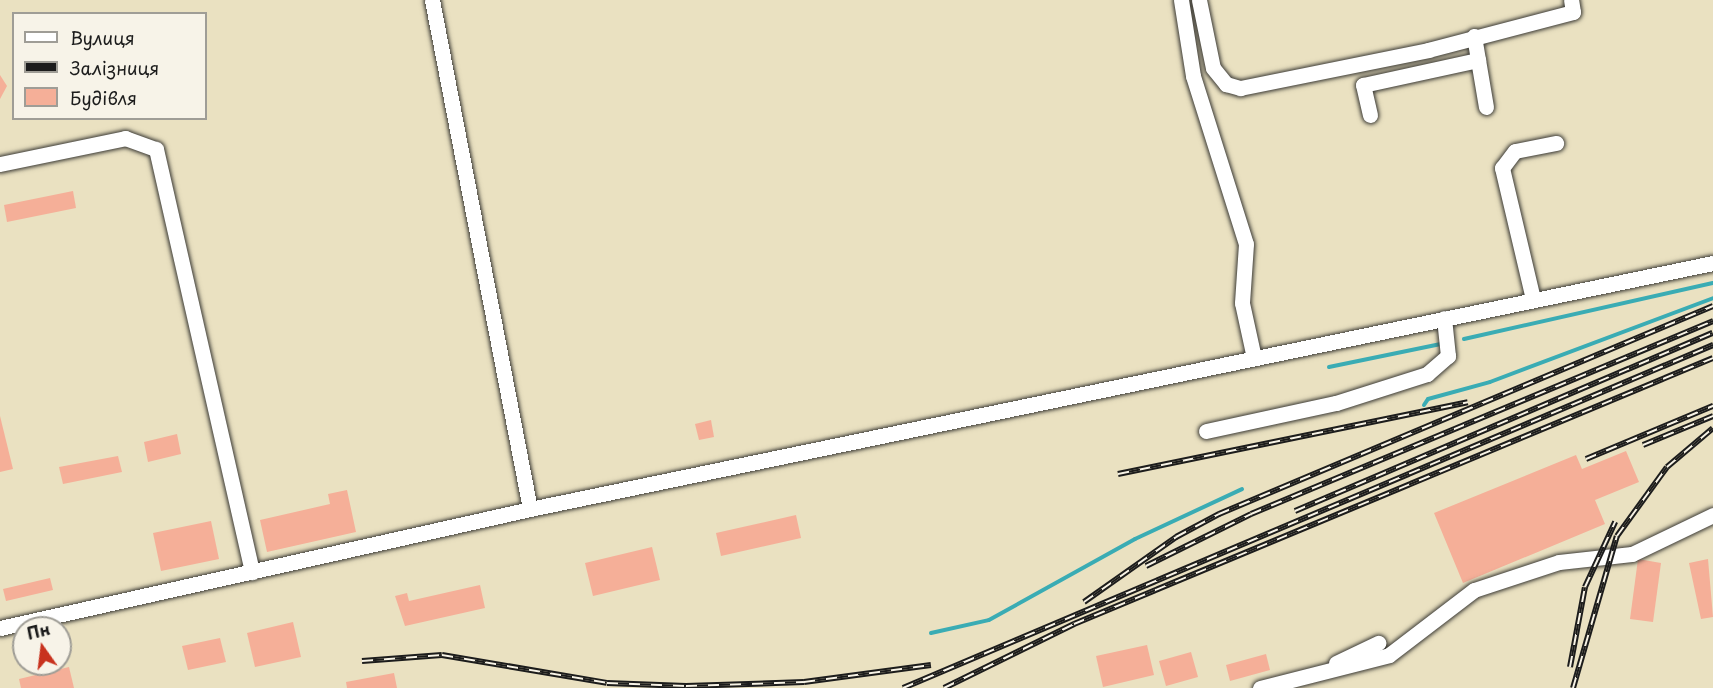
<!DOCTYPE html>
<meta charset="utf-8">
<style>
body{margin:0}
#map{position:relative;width:1713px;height:688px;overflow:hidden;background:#eae1c1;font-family:"Playpen Sans",sans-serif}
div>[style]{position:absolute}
.stream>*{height:4px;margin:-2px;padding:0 2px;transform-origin:2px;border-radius:2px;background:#3aacb4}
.building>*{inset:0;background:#f5af98}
.roads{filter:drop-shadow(0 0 2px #3b3a35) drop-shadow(0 0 2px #3b3a35)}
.minor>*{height:15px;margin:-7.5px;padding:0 7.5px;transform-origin:7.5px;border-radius:7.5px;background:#fff}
.rail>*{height:6px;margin-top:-3px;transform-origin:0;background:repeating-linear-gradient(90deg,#f7f3e8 0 11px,#1c1c1c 0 22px);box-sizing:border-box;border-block:2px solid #1c1c1c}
span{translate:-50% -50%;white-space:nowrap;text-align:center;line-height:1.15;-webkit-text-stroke:4.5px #f7f3e8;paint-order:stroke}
.legend{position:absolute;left:12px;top:12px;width:195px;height:108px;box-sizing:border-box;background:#f7f3e8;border:2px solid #9f9d96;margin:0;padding:8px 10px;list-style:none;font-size:18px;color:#1c1c1c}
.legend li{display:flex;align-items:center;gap:12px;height:30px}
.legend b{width:30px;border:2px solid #9f9d96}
.north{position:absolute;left:12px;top:616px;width:60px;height:60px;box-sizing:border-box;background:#f7f3e8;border:2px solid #9f9d96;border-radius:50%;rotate:346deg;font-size:16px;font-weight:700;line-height:24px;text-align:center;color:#1c1c1c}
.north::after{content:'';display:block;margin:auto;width:21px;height:27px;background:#c8321e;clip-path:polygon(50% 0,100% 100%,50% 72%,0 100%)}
</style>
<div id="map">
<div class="stream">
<div style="left:1464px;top:339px;width:255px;rotate:-12.7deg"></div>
<div style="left:1329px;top:367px;width:114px;rotate:-11.6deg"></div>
<div style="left:1424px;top:405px;width:7px;rotate:-56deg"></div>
<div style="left:1428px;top:399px;width:64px;rotate:-15.3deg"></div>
<div style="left:1490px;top:382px;width:238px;rotate:-20.6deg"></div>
<div style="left:931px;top:633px;width:59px;rotate:-12.6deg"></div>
<div style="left:989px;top:620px;width:167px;rotate:-29deg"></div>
<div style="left:1135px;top:539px;width:118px;rotate:-25deg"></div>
</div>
<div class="building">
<div style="clip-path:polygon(0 75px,7px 86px,0 99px)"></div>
<div style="clip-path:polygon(73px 191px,76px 208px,7px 222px,4px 205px)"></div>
<div style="clip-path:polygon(0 416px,13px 469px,0 472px)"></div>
<div style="clip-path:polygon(711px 420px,714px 437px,699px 440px,695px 424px)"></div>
<div style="clip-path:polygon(177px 434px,181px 454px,148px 462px,144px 442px)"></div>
<div style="clip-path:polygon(1626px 451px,1639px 482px,1595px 500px,1605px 524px,1463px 583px,1434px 513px,1576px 455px,1582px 469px)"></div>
<div style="clip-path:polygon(118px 456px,122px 472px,63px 484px,59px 467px)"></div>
<div style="clip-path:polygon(347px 490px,356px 532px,267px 552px,260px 520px,330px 504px,328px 494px)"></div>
<div style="clip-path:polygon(796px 515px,801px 538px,721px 556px,716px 533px)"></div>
<div style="clip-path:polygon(211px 521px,219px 559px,161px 571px,153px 533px)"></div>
<div style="clip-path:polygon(652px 547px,660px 580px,593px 596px,585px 563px)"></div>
<div style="clip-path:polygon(1638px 559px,1661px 563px,1653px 622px,1630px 619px)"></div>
<div style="clip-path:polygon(1708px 559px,1713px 617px,1701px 619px,1689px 563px)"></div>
<div style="clip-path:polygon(50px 578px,53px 590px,6px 601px,3px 589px)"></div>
<div style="clip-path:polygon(480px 585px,485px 608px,405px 626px,395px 596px,407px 593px,409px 601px)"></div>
<div style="clip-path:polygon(293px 622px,301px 657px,255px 667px,247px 633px)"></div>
<div style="clip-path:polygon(220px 638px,226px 662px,188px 670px,182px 646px)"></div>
<div style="clip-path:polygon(1147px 645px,1154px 675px,1103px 687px,1096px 656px)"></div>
<div style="clip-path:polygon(1191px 652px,1198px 677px,1166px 686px,1159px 661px)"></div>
<div style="clip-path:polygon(1266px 654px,1270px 670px,1230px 681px,1226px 665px)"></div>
<div style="clip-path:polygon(69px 667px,74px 688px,21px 688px,19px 679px)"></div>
<div style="clip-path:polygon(394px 673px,397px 688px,347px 688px,346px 682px)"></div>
</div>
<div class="roads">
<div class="minor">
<div style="left:432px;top:0;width:518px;rotate:79.1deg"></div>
<div style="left:1181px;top:0;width:77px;rotate:81deg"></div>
<div style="left:1193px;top:76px;width:176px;rotate:72.5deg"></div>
<div style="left:1246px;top:244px;width:59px;rotate:93.9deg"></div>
<div style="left:1242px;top:303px;width:56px;rotate:77.7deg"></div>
<div style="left:1199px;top:0;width:69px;rotate:78.4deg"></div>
<div style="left:1213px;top:68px;width:21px;rotate:51deg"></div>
<div style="left:1226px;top:84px;width:15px;rotate:16deg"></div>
<div style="left:1240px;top:88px;width:192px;rotate:-11.4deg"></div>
<div style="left:1428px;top:50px;width:150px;rotate:-14.7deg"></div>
<div style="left:1573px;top:12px;width:12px;rotate:-99deg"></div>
<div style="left:1474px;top:36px;width:72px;rotate:80.4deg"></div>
<div style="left:1370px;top:115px;width:31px;rotate:-103deg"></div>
<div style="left:1363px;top:85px;width:118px;rotate:-12.3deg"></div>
<div style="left:0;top:164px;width:128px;rotate:-11.7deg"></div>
<div style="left:125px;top:138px;width:33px;rotate:20deg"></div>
<div style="left:156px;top:149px;width:434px;rotate:77.2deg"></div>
<div style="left:1533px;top:299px;width:135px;rotate:-103.3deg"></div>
<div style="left:1502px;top:168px;width:21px;rotate:-53deg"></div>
<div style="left:1515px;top:151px;width:42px;rotate:-11deg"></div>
<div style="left:1206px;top:431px;width:133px;rotate:-12.2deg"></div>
<div style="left:1336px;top:403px;width:96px;rotate:-17.7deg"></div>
<div style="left:1427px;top:374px;width:28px;rotate:-41deg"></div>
<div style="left:1448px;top:356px;width:38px;rotate:-96deg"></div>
<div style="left:0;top:628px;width:543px;rotate:-12.65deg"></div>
<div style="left:530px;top:509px;width:1208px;rotate:-11.75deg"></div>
<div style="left:1336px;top:663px;width:47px;rotate:-25.5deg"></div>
<div style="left:1260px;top:688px;width:133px;rotate:-14.3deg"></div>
<div style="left:1389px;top:655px;width:107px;rotate:-37.4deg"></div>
<div style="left:1474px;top:590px;width:89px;rotate:-18.2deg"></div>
<div style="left:1559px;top:562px;width:73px;rotate:-6.3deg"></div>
<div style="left:1632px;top:554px;width:90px;rotate:-25.7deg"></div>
</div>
</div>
<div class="rail">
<div style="left:1643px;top:445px;width:76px;rotate:-22.5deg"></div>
<div style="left:1586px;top:459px;width:138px;rotate:-22.7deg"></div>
<div style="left:1118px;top:474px;width:357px;rotate:-11.6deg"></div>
<div style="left:1295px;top:511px;width:454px;rotate:-23.1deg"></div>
<div style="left:1146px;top:566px;width:117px;rotate:-26.3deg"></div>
<div style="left:1251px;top:514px;width:501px;rotate:-22.67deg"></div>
<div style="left:1084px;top:602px;width:113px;rotate:-35.2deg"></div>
<div style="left:1176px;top:537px;width:49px;rotate:-28.1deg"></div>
<div style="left:1219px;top:514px;width:536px;rotate:-22.83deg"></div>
<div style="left:362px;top:661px;width:80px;rotate:-4.3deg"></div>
<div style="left:442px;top:655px;width:167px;rotate:9.6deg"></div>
<div style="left:607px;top:683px;width:79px;rotate:2.2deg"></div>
<div style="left:686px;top:686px;width:118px;rotate:-1.9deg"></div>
<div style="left:804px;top:682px;width:128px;rotate:-7.6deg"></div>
<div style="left:1570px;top:667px;width:81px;rotate:-79.4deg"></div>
<div style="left:1585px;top:587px;width:72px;rotate:-65.2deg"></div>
<div style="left:903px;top:688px;width:880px;rotate:-22.95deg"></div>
<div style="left:944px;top:688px;width:145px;rotate:-26.2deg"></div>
<div style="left:1074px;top:624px;width:692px;rotate:-22.6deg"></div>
<div style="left:1573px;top:688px;width:158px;rotate:-73.9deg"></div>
<div style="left:1617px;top:536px;width:85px;rotate:-54.1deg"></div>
<div style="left:1667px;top:467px;width:60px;rotate:-40.3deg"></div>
</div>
<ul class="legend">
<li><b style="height:8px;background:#fff"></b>Вулиця</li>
<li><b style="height:8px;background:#1c1c1c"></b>Залізниця</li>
<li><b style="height:16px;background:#f5af98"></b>Будівля</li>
</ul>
<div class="north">Пн</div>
</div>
